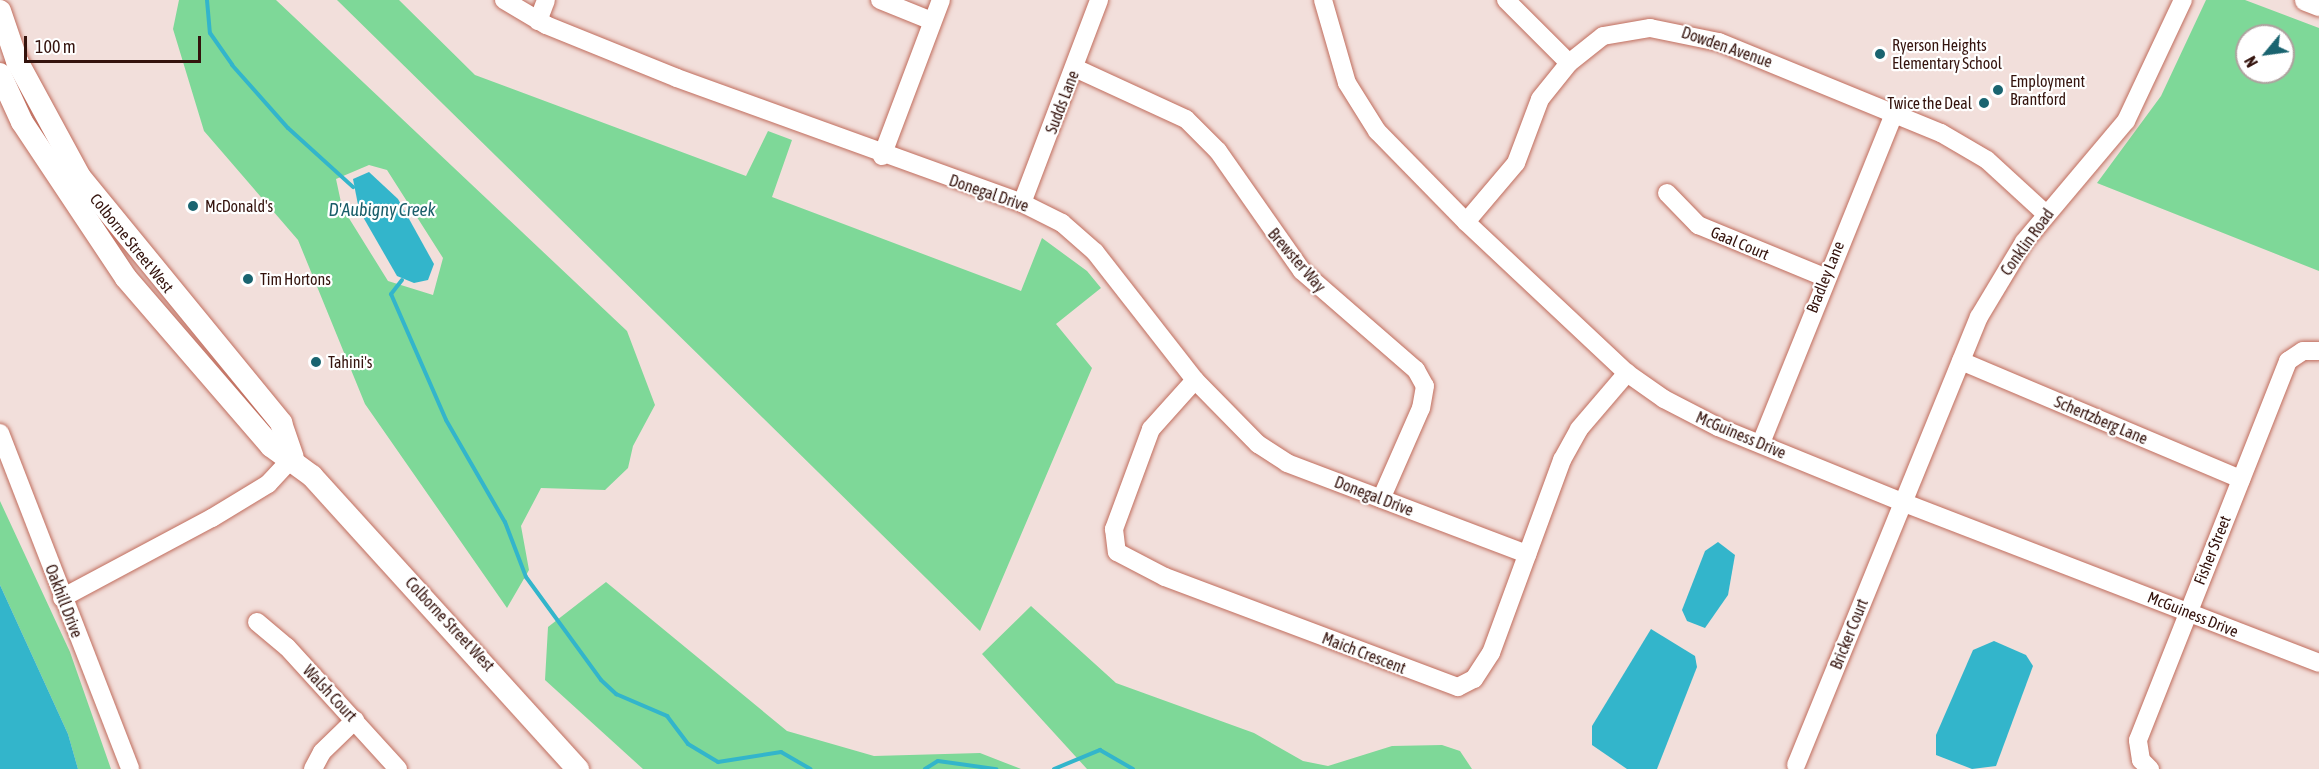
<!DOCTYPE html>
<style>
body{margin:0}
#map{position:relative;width:2319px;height:769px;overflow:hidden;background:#f2dfdb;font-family:"Asap Condensed",sans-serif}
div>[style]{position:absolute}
.green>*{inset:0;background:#7ed898}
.water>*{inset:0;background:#33b5cb}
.stream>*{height:4px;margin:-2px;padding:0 2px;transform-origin:2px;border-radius:2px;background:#33b5cb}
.roads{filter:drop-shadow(0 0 2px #c06d5d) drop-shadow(0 0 2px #c06d5d)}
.minor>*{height:18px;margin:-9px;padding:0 9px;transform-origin:9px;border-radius:9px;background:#fff}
.major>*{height:22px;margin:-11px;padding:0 11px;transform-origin:11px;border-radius:11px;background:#fff}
.dots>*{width:16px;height:16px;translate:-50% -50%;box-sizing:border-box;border:3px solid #fff;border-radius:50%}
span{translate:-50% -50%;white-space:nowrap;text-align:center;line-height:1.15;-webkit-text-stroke:4.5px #fff;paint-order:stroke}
.poi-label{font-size:16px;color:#34130d}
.left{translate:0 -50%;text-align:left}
.right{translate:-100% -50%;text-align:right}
.street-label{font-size:16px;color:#34130d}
.water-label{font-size:18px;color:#1a5e6a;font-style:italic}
.north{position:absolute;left:2235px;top:24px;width:60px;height:60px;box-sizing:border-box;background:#fff;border:2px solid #aea19e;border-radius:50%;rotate:241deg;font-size:16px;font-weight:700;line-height:24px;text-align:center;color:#34130d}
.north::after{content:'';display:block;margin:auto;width:21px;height:27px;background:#1a6470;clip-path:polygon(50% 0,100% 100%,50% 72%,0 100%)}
.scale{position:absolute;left:24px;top:36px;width:177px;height:27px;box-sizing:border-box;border:3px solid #34130d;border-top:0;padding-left:8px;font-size:18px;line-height:21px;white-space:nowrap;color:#34130d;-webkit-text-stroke:4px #fff;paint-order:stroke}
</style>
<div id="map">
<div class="green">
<div style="clip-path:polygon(evenodd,179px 0,276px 0,627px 331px,655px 405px,633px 446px,628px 468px,605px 490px,541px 488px,521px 526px,529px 570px,507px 608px,365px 404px,298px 240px,204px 131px,173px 29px,179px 0,369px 165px,387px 170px,443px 258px,433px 295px,388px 281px,342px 207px,336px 179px,369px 165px)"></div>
<div style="clip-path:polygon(337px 0,399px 0,475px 75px,746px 176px,768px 131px,792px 140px,772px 197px,1021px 291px,1042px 238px,1087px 271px,1101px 288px,1056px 324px,1092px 368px,980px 631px)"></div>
<div style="clip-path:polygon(evenodd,2206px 0,2245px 0,2319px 28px,2319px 271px,2097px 183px,2161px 96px,2206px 0,2247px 36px,2283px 36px,2283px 72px,2247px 72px,2247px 36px)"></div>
<div style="clip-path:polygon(0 501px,70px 652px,111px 769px,78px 769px,68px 734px,0 585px)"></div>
<div style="clip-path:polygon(606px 582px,787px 731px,874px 756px,980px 753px,1021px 769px,643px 769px,545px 680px,548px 627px)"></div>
<div style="clip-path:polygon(1031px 606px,1116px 683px,1254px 733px,1303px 761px,1328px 766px,1392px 746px,1442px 745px,1460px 751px,1472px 769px,1087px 769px,982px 654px)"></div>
</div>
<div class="water">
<div style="clip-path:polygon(369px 172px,398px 199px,434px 264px,428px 280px,414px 283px,397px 276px,359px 210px,353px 179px)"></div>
<div style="clip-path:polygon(1718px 542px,1735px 555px,1728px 595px,1705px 628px,1687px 621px,1682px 610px,1705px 551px)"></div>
<div style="clip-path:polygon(0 585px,68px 734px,78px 769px,0 769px)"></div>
<div style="clip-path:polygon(1651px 629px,1695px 656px,1697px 667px,1657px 769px,1627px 769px,1592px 745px,1592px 726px)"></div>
<div style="clip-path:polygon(1994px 641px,2026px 655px,2033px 666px,1996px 766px,1972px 769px,1936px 755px,1936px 735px,1973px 650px)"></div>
</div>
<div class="stream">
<div style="left:207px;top:0;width:33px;rotate:85deg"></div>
<div style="left:210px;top:33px;width:39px;rotate:55deg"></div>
<div style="left:232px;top:65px;width:84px;rotate:48.4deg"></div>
<div style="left:288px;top:128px;width:88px;rotate:42.2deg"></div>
<div style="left:402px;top:280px;width:18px;rotate:128deg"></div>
<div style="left:391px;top:294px;width:137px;rotate:66.4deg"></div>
<div style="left:446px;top:420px;width:118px;rotate:60deg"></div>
<div style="left:505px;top:522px;width:59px;rotate:69.1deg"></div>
<div style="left:526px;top:577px;width:127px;rotate:53.9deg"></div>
<div style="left:601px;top:680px;width:21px;rotate:43deg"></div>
<div style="left:616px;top:694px;width:56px;rotate:23.3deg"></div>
<div style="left:667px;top:716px;width:35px;rotate:53deg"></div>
<div style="left:688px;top:744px;width:35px;rotate:31deg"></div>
<div style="left:718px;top:762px;width:64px;rotate:-9deg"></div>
<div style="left:781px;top:752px;width:34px;rotate:30deg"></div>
<div style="left:925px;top:769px;width:15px;rotate:-32deg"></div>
<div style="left:938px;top:761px;width:59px;rotate:7.9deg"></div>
<div style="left:1054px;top:769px;width:50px;rotate:-22.4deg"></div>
<div style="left:1100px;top:750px;width:38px;rotate:30deg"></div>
</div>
<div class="roads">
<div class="minor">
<div style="left:504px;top:0;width:49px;rotate:30.8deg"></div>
<div style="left:546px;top:25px;width:141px;rotate:22deg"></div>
<div style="left:677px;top:78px;width:367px;rotate:19.9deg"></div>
<div style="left:1022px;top:203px;width:45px;rotate:26.6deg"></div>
<div style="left:1062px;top:223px;width:44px;rotate:41.3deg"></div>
<div style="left:1095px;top:252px;width:162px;rotate:52deg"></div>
<div style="left:1195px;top:380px;width:90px;rotate:45.5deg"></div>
<div style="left:1258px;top:444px;width:35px;rotate:33deg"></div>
<div style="left:1287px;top:463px;width:257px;rotate:20.8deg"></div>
<div style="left:880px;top:0;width:56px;rotate:22deg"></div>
<div style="left:1323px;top:0;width:86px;rotate:73.9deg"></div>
<div style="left:1347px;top:83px;width:57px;rotate:58deg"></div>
<div style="left:1377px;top:131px;width:127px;rotate:45.6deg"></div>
<div style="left:1466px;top:222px;width:221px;rotate:43.2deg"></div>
<div style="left:1627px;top:373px;width:45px;rotate:35.1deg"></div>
<div style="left:1664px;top:399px;width:61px;rotate:27.4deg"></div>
<div style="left:1718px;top:427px;width:199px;rotate:22.2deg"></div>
<div style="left:1902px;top:502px;width:447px;rotate:21.1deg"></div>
<div style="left:1506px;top:0;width:89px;rotate:45deg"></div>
<div style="left:538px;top:21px;width:22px;rotate:-69deg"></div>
<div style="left:1075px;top:68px;width:122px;rotate:24.7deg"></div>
<div style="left:1186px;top:119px;width:45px;rotate:45deg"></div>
<div style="left:1218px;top:151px;width:146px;rotate:55deg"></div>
<div style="left:1302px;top:271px;width:151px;rotate:41deg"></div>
<div style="left:1416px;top:370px;width:18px;rotate:61deg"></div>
<div style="left:1425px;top:386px;width:22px;rotate:100deg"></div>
<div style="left:1421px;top:408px;width:99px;rotate:113.7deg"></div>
<div style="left:882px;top:156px;width:167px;rotate:-69.3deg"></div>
<div style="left:1667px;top:193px;width:45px;rotate:45.9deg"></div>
<div style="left:1698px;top:225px;width:136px;rotate:22.4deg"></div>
<div style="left:1022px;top:203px;width:217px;rotate:-69.2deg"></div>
<div style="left:1466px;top:222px;width:77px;rotate:-49.7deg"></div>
<div style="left:1516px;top:163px;width:68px;rotate:-69.4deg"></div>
<div style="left:1540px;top:99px;width:46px;rotate:-51.1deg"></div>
<div style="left:1569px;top:63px;width:43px;rotate:-38.5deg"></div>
<div style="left:1603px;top:36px;width:48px;rotate:-9.7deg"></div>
<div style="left:1650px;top:28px;width:70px;rotate:11.5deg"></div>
<div style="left:1719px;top:42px;width:240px;rotate:22.3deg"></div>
<div style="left:1941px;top:133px;width:53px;rotate:30.4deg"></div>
<div style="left:1987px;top:160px;width:80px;rotate:42.5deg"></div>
<div style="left:1961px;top:361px;width:304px;rotate:22.9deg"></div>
<div style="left:1195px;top:380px;width:66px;rotate:131.9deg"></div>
<div style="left:1151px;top:429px;width:107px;rotate:110.3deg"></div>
<div style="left:1114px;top:529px;width:23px;rotate:83deg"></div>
<div style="left:1117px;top:552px;width:54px;rotate:27.5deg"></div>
<div style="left:1165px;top:577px;width:313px;rotate:20.6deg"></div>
<div style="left:1458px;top:687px;width:18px;rotate:-27deg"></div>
<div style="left:1474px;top:679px;width:31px;rotate:-57deg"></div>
<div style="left:1491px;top:653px;width:206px;rotate:-69.8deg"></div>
<div style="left:1562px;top:460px;width:35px;rotate:-61deg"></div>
<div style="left:1579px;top:429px;width:74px;rotate:-49.4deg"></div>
<div style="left:0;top:433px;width:360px;rotate:68.8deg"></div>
<div style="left:1761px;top:443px;width:356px;rotate:-68deg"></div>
<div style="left:62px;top:598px;width:170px;rotate:-28.1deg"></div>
<div style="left:212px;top:518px;width:66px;rotate:-31.3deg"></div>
<div style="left:268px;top:484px;width:37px;rotate:-47deg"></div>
<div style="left:257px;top:622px;width:39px;rotate:40deg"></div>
<div style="left:287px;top:647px;width:165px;rotate:47.7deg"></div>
<div style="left:1796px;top:765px;width:484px;rotate:-67.8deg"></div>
<div style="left:1979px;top:317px;width:87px;rotate:-59deg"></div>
<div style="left:2024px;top:242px;width:158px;rotate:-49.9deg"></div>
<div style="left:2126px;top:121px;width:134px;rotate:-64.8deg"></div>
<div style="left:313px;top:769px;width:19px;rotate:-62deg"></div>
<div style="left:322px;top:752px;width:46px;rotate:-44.1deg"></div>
<div style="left:2150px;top:769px;width:13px;rotate:-135deg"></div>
<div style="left:2141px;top:760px;width:20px;rotate:-99deg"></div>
<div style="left:2138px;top:740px;width:408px;rotate:-68.4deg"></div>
<div style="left:2288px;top:361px;width:18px;rotate:-34deg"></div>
<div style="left:2303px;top:351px;width:16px"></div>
</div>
<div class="major">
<div style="left:2306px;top:0;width:14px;rotate:21deg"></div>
<div style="left:0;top:11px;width:53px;rotate:71.2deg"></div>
<div style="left:17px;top:61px;width:132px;rotate:61.5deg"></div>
<div style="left:80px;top:177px;width:318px;rotate:50.7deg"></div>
<div style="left:281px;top:423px;width:36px;rotate:71deg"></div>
<div style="left:0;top:74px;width:53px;rotate:65.4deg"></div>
<div style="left:22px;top:122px;width:187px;rotate:56.3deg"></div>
<div style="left:126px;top:278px;width:222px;rotate:49.2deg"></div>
<div style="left:271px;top:446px;width:51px;rotate:36.2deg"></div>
<div style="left:312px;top:476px;width:396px;rotate:47.8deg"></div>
</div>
</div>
<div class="dots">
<div style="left:1880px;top:54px;background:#1a6470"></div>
<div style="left:1998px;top:90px;background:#1a6470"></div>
<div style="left:1984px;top:103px;background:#1a6470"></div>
<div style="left:193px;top:206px;background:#1a6470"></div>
<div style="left:248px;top:279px;background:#1a6470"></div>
<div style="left:316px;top:362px;background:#1a6470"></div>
</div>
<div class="poi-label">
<span class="left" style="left:1892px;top:54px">Ryerson Heights<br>Elementary School</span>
<span class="left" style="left:2010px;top:90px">Employment<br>Brantford</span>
<span class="right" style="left:1972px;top:103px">Twice the Deal</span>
<span class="left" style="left:205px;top:206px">McDonald's</span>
<span class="left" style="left:260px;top:279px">Tim Hortons</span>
<span class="left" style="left:328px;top:362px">Tahini's</span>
</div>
<div class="street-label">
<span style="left:1727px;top:47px;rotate:19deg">Dowden Avenue</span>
<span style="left:1062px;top:102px;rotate:-69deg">Sudds Lane</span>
<span style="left:989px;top:193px;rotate:19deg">Donegal Drive</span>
<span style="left:2027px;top:242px;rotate:-54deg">Conklin Road</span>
<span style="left:132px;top:243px;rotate:51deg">Colborne Street West</span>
<span style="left:1740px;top:243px;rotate:23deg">Gaal Court</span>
<span style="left:1297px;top:260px;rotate:49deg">Brewster Way</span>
<span style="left:1825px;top:277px;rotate:-68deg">Bradley Lane</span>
<span style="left:2101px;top:420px;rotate:23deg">Schertzberg Lane</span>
<span style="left:1741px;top:435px;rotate:23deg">McGuiness Drive</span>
<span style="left:1374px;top:496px;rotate:21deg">Donegal Drive</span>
<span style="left:2212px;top:550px;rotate:-68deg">Fisher Street</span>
<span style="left:64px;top:601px;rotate:69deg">Oakhill Drive</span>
<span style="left:2193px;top:614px;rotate:22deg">McGuiness Drive</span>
<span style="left:450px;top:624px;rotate:47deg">Colborne Street West</span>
<span style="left:1849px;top:634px;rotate:-68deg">Bricker Court</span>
<span style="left:1364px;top:653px;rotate:21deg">Maich Crescent</span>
<span style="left:330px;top:693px;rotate:47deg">Walsh Court</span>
</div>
<div class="water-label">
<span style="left:382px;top:210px">D'Aubigny Creek</span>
</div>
<div class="north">N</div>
<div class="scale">100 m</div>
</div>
